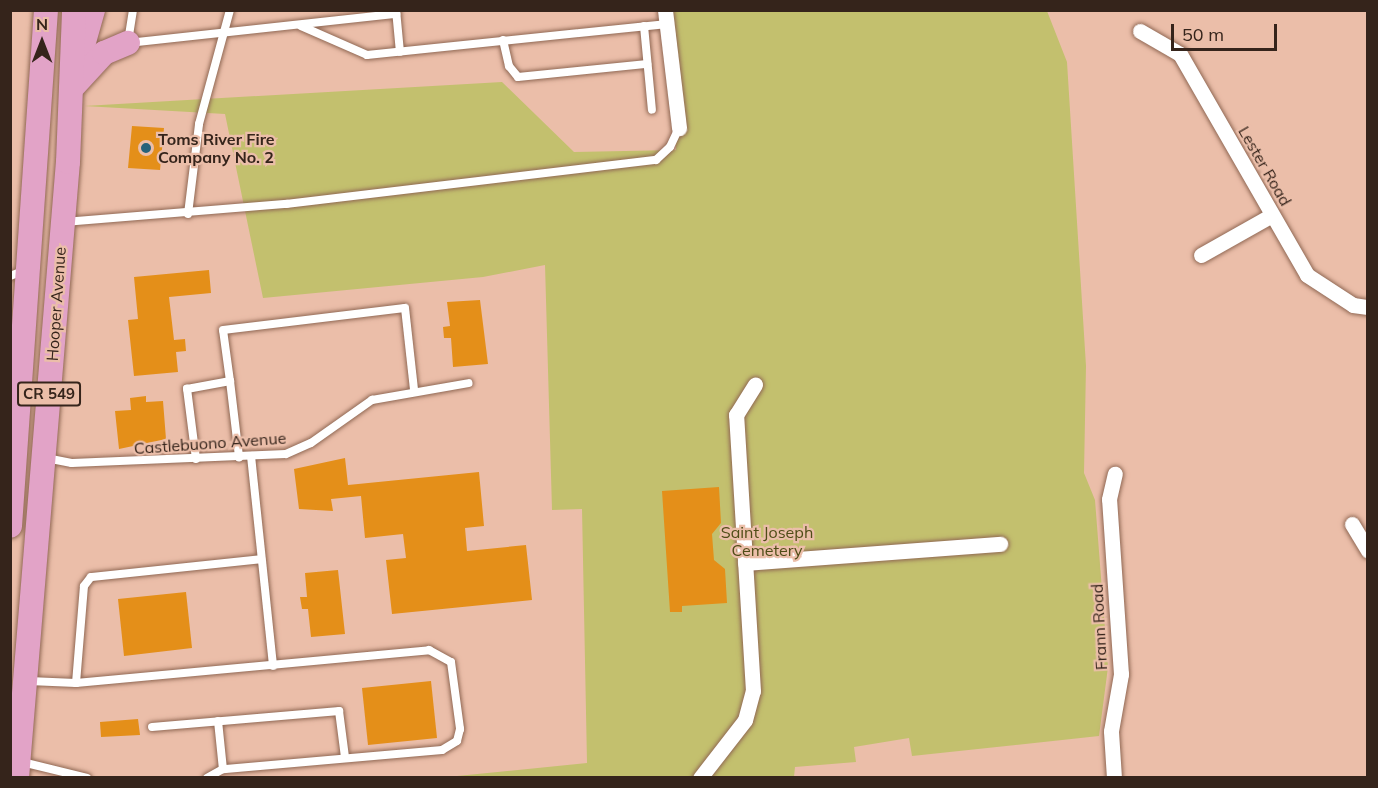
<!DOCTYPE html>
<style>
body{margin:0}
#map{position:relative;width:1378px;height:788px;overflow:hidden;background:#ebbea9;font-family:Mulish,sans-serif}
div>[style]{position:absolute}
.green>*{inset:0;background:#c3c06e}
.building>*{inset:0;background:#e48f19}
.roads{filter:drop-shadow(0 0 2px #906854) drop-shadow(0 0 2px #906854)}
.service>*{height:8px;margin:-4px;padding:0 4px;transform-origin:4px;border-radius:4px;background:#fff}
.minor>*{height:15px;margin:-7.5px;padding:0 7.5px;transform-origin:7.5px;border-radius:7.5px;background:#fff}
.primary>*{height:24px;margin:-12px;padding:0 12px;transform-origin:12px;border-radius:12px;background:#e2a3c7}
.dots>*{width:16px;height:16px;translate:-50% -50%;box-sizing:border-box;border:3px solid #ebbea9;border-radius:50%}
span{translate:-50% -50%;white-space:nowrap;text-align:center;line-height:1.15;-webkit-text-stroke:4.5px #ebbea9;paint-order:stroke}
.shield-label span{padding:2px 4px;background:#ebbea9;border:2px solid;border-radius:4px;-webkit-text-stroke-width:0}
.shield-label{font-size:15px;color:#35241b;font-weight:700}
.poi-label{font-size:16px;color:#35241b;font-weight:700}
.left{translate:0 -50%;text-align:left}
.street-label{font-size:16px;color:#35241b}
.park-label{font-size:16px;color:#4f4d17}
.frame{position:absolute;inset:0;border:12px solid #35241b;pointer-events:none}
.north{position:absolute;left:12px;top:12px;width:60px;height:60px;-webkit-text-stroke:4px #ebbea9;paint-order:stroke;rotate:0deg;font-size:16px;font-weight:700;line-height:24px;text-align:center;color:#35241b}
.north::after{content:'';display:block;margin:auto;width:21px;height:27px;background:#35241b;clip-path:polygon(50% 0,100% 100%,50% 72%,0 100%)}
.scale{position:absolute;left:1171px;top:24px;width:106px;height:27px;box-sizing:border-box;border:3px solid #35241b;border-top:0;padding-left:8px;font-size:18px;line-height:21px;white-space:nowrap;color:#35241b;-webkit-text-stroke:4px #ebbea9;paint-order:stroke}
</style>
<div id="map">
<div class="green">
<div style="clip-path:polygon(672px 11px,1047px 11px,1067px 62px,1086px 366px,1084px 473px,1095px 500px,1108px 667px,1099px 736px,912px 756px,909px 738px,854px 747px,856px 762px,795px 767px,794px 777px,447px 777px,587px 763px,582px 509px,552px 510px,545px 265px,483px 277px,263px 298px,225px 114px,84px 106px,502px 82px,574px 152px,676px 150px)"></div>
</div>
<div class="building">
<div style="clip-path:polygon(132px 126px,164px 128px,160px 170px,128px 168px)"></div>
<div style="clip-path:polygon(209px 270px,211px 293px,169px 297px,174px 340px,185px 339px,186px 351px,176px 352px,178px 372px,134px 376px,128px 320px,138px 319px,134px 277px)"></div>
<div style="clip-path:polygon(480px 300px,488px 364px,453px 367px,451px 338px,444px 338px,443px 327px,450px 326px,447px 302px)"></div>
<div style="clip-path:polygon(146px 396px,146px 402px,163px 401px,166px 439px,119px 449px,115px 411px,131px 410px,130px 398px)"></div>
<div style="clip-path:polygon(345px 458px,348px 485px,479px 472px,484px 526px,465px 528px,467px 551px,526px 545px,532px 600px,392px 614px,386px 560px,406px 558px,403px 534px,365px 538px,361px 496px,331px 499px,333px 511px,299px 509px,294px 469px)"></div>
<div style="clip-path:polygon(719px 487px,721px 523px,712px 534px,714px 560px,725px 569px,727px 603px,682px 606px,682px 612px,670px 612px,662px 491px)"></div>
<div style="clip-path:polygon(338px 570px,345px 634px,311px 637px,308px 609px,302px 609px,300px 597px,307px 597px,305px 573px)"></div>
<div style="clip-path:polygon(186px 592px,192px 648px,124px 656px,118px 599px)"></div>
<div style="clip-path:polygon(431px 681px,437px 738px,368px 745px,362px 688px)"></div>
<div style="clip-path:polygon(138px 719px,140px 735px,101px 737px,100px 722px)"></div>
</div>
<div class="roads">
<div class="service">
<div style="left:133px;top:10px;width:33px;rotate:99deg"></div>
<div style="left:128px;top:43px;width:270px;rotate:-6.2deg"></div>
<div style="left:396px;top:10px;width:42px;rotate:84.6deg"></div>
<div style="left:301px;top:26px;width:72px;rotate:23.7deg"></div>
<div style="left:367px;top:55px;width:302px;rotate:-5.9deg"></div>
<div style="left:644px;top:26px;width:84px;rotate:84.6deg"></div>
<div style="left:503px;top:40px;width:27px;rotate:77deg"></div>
<div style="left:509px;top:66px;width:14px;rotate:51deg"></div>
<div style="left:518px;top:77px;width:130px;rotate:-5.8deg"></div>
<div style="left:188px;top:214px;width:91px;rotate:-83deg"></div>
<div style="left:199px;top:124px;width:118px;rotate:-74.8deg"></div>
<div style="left:65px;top:222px;width:222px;rotate:-4.7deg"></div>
<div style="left:286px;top:204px;width:373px;rotate:-6.8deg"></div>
<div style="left:656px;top:160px;width:19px;rotate:-43deg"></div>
<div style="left:670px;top:147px;width:21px;rotate:-65deg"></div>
<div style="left:10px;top:276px;width:14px;rotate:-21deg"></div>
<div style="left:230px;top:381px;width:51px;rotate:-97.8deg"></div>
<div style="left:223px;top:330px;width:183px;rotate:-6.9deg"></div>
<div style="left:405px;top:308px;width:82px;rotate:83.7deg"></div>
<div style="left:251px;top:456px;width:211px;rotate:84deg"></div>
<div style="left:46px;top:458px;width:26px;rotate:11deg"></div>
<div style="left:72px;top:463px;width:214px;rotate:-2.4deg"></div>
<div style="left:286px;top:454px;width:27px;rotate:-24deg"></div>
<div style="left:311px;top:443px;width:75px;rotate:-35.2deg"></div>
<div style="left:372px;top:400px;width:98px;rotate:-9.9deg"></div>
<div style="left:196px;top:459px;width:71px;rotate:-97.3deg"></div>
<div style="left:187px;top:389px;width:44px;rotate:-10.5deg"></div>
<div style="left:230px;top:381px;width:77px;rotate:83.2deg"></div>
<div style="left:29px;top:681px;width:47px;rotate:2.4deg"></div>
<div style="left:76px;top:683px;width:355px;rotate:-5.3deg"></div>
<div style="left:429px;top:650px;width:25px;rotate:29deg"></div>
<div style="left:451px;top:662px;width:68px;rotate:82.3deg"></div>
<div style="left:460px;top:729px;width:12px;rotate:104deg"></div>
<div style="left:457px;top:741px;width:17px;rotate:149deg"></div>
<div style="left:442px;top:750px;width:220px;rotate:175deg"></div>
<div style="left:223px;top:769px;width:18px;rotate:151deg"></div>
<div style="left:76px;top:683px;width:97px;rotate:-85.3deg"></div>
<div style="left:84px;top:586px;width:11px;rotate:-52deg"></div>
<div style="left:91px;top:577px;width:171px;rotate:-6deg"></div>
<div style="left:218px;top:721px;width:48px;rotate:84.1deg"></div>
<div style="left:152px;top:727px;width:188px;rotate:-4.9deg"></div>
<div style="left:339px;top:711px;width:46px;rotate:82.6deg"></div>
<div style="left:22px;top:762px;width:67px;rotate:13.8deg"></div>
</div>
<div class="minor">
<div style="left:665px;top:10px;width:119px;rotate:83.2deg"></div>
<div style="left:1140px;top:31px;width:46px;rotate:29.9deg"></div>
<div style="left:1180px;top:54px;width:255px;rotate:60.1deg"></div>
<div style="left:1307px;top:275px;width:55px;rotate:33.1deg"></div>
<div style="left:1353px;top:305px;width:15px;rotate:8deg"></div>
<div style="left:1201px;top:255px;width:81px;rotate:-29.4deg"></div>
<div style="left:1352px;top:524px;width:31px;rotate:59deg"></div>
<div style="left:745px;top:563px;width:256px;rotate:-4.3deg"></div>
<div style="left:700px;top:778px;width:73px;rotate:-52.2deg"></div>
<div style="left:745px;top:720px;width:30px;rotate:-75deg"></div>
<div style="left:753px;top:691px;width:277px;rotate:-93.5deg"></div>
<div style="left:736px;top:415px;width:36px;rotate:-58deg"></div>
<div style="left:1114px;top:778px;width:47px;rotate:-93.7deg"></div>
<div style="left:1111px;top:731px;width:58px;rotate:-80deg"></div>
<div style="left:1121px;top:674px;width:175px;rotate:-93.9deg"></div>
<div style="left:1109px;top:499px;width:26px;rotate:-77deg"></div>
</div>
<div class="primary">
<div style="left:82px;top:49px;width:41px;rotate:-74.2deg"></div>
<div style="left:71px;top:89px;width:49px;rotate:-47.5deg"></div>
<div style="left:104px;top:53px;width:26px;rotate:-23deg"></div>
<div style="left:10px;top:526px;width:517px;rotate:-86.01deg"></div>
<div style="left:17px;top:778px;width:618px;rotate:-85.27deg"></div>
<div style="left:68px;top:162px;width:152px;rotate:-87.7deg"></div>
</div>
</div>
<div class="dots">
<div style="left:146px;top:148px;background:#26627a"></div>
</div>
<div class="shield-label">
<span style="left:49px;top:394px">CR 549</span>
</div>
<div class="poi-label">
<span class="left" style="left:158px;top:148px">Toms River Fire<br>Company No. 2</span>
</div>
<div class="street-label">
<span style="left:1265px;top:166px;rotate:60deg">Lester Road</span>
<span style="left:56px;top:304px;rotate:-86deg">Hooper Avenue</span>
<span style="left:210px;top:443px;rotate:-4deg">Castlebuono Avenue</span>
<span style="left:1099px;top:627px;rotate:-93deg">Frann Road</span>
</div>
<div class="park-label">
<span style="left:767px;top:541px">Saint Joseph<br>Cemetery</span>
</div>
<div class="frame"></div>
<div class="north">N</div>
<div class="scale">50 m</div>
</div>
